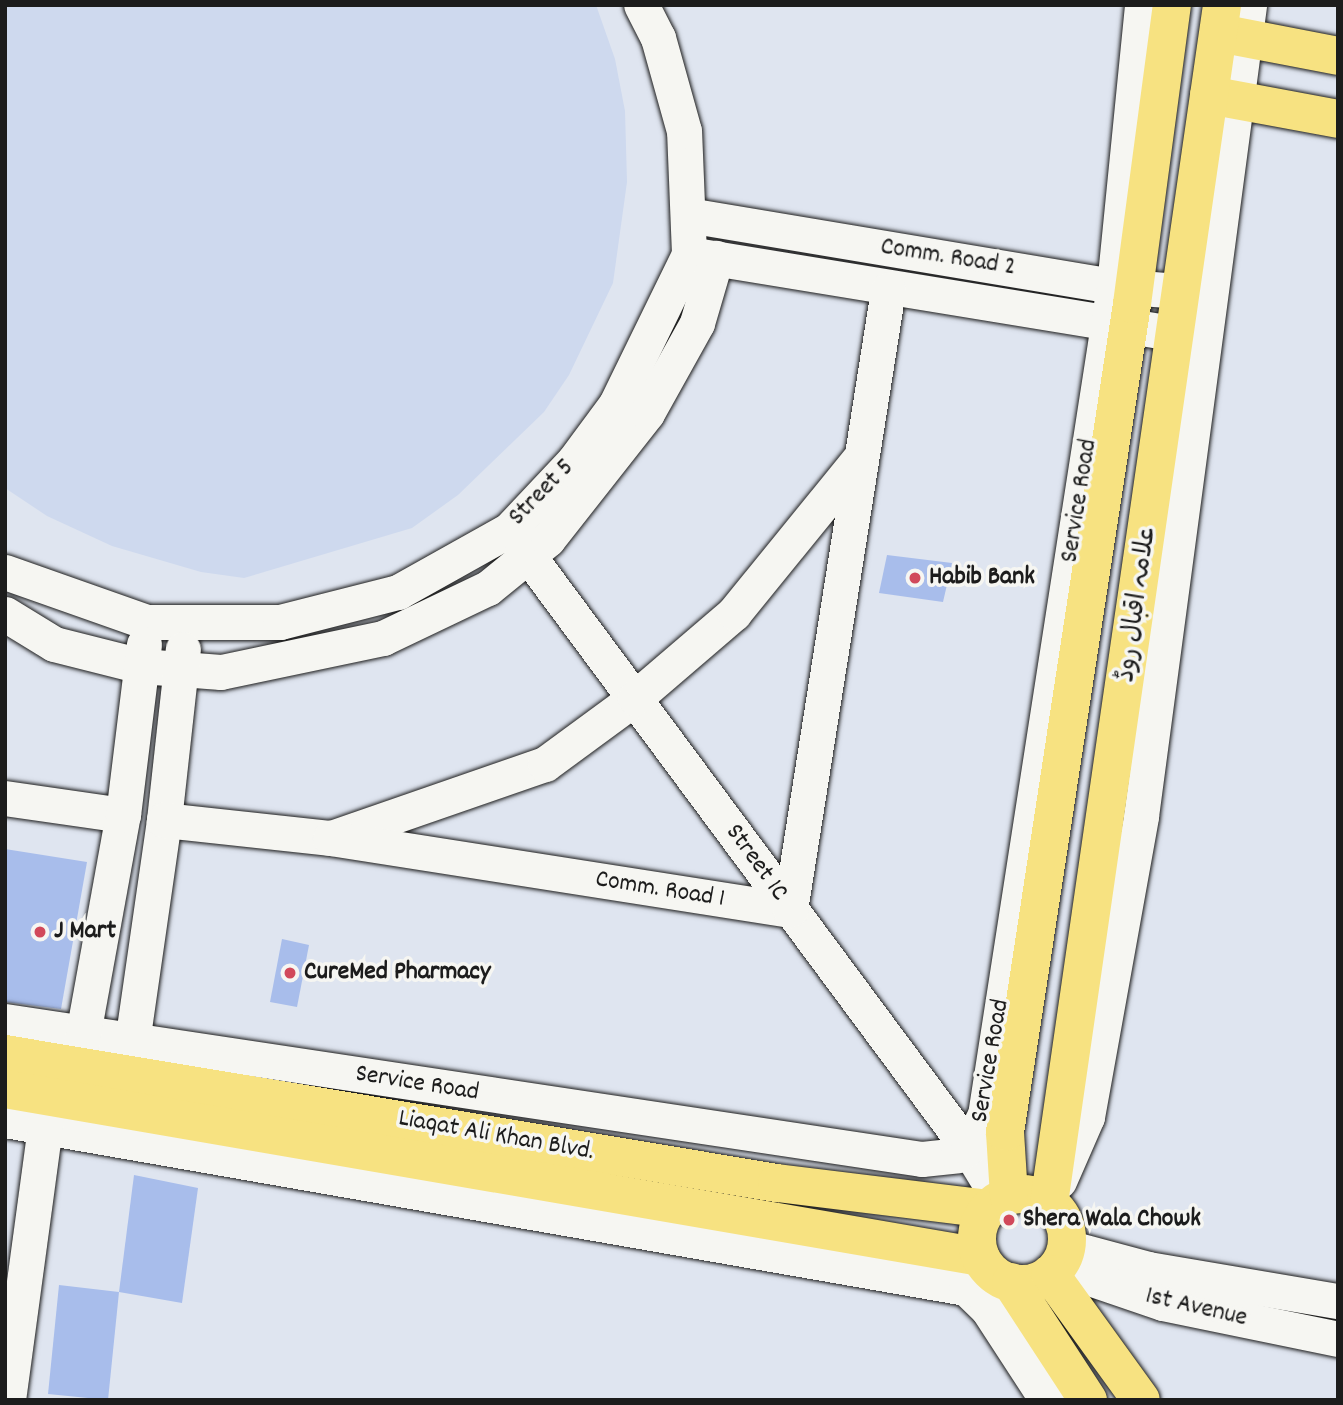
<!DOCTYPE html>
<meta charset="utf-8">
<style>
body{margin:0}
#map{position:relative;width:1343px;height:1405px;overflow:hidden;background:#dfe5f0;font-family:Dekko,"Playpen Sans Arabic",sans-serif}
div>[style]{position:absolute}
.built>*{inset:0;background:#ced9ee}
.building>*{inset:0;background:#a8bdeb}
.roads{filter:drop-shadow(0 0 2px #1c1c1c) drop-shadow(0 0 2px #1c1c1c)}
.minor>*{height:35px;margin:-17.5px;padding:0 17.5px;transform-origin:17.5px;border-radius:17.5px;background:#f6f6f2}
.major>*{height:38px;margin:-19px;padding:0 19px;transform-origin:19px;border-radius:19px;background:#f7e281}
.major>.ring{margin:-19px;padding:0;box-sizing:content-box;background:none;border:38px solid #f7e281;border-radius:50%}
.dots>*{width:19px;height:19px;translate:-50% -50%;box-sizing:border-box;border:4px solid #f6f6f2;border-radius:50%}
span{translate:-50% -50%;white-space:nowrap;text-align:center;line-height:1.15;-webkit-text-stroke:7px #f6f6f2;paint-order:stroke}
.street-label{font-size:26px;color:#1c1c1c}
.poi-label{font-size:26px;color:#1c1c1c;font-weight:700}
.left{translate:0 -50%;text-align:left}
.frame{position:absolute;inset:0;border:7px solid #1c1c1c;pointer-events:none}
</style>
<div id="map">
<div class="built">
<div style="clip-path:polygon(5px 5px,596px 5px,615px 59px,625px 111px,627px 182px,613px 283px,569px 375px,544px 412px,458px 495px,412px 528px,244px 578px,201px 572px,112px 546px,47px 516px,5px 488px)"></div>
</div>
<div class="building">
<div style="clip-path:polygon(887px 555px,952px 563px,943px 602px,879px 593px)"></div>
<div style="clip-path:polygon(5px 849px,87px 862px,61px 1009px,5px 1002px)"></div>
<div style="clip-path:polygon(282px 939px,309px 945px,297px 1007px,270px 1002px)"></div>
<div style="clip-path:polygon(134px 1175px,198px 1188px,182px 1303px,119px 1292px)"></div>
<div style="clip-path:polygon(59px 1285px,119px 1292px,108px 1400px,48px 1394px)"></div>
</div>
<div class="roads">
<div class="minor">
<div style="left:688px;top:215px;width:432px;rotate:9.5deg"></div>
<div style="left:1114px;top:286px;width:93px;rotate:4.3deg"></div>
<div style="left:695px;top:255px;width:515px;rotate:9.28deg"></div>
<div style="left:516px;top:539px;width:758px;rotate:53.42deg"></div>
<div style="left:968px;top:1148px;width:60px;rotate:58.7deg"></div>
<div style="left:5px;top:572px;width:151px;rotate:19.4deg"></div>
<div style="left:147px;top:622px;width:133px"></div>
<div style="left:280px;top:622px;width:122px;rotate:-14.3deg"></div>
<div style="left:398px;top:592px;width:127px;rotate:-29.2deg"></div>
<div style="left:509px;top:530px;width:95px;rotate:-46.7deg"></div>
<div style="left:574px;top:461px;width:71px;rotate:-53.6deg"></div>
<div style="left:616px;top:404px;width:167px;rotate:-64deg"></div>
<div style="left:689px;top:254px;width:123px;rotate:-92.3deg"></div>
<div style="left:684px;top:131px;width:97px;rotate:-105.6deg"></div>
<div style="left:658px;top:38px;width:37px;rotate:-117deg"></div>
<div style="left:5px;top:614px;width:57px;rotate:31.5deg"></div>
<div style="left:54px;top:644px;width:90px;rotate:14.2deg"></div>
<div style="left:141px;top:666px;width:80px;rotate:4.3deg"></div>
<div style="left:221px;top:672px;width:166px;rotate:-11.9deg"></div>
<div style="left:383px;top:638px;width:116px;rotate:-25.5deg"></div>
<div style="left:488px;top:588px;width:77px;rotate:-39.2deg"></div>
<div style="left:548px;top:539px;width:160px;rotate:-51.8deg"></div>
<div style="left:647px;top:413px;width:103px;rotate:-60.9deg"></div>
<div style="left:697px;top:323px;width:68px;rotate:-73.7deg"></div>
<div style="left:5px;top:798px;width:119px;rotate:8.2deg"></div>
<div style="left:164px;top:820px;width:172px;rotate:-83.7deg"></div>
<div style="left:334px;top:837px;width:223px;rotate:-19.1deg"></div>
<div style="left:545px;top:764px;width:112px;rotate:-36.3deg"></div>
<div style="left:635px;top:698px;width:130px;rotate:-40.6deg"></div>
<div style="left:734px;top:613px;width:200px;rotate:-50.9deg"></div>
<div style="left:5px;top:1021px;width:927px;rotate:8.56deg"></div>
<div style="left:922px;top:1159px;width:36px;rotate:-6deg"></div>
<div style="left:958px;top:1155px;width:12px;rotate:-35deg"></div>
<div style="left:968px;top:1148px;width:37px;rotate:-63deg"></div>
<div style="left:985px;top:1115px;width:839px;rotate:-81.16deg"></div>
<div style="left:1114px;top:286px;width:282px;rotate:-84.3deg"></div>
<div style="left:79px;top:1056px;width:245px;rotate:-79.7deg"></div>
<div style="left:123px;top:815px;width:172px;rotate:-83deg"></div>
<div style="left:129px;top:1063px;width:246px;rotate:-81.8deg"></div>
<div style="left:164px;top:820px;width:167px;rotate:6.2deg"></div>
<div style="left:330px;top:838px;width:466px;rotate:8.9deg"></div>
<div style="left:790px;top:910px;width:628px;rotate:-81.02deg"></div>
<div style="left:5px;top:1120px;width:976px;rotate:9.92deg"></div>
<div style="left:966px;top:1288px;width:29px;rotate:44deg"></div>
<div style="left:987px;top:1308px;width:110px;rotate:56.9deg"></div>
<div style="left:1059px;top:1181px;width:70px;rotate:-66.4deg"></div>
<div style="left:1087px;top:1117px;width:306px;rotate:-79.8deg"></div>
<div style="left:1141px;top:816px;width:818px;rotate:-82.41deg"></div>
<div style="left:1066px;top:1247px;width:85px;rotate:15deg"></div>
<div style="left:1148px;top:1269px;width:193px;rotate:9.6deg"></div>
<div style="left:1057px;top:1267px;width:112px;rotate:18.8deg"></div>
<div style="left:1163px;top:1303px;width:179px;rotate:11.6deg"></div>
<div style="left:8px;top:1400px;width:298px;rotate:-82.3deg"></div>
</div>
<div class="major">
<div style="left:1219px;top:33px;width:121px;rotate:10.9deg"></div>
<div style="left:1209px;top:95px;width:131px;rotate:10.5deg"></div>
<div style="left:5px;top:1054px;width:783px;rotate:9.49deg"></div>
<div style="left:777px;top:1183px;width:214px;rotate:7deg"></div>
<div style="left:5px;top:1089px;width:990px;rotate:9.77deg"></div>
<div class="ring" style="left:977px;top:1194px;width:52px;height:52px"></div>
<div style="left:1009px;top:1196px;width:64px;rotate:-93.6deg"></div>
<div style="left:1005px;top:1132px;width:838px;rotate:-81.28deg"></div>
<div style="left:1132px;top:304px;width:302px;rotate:-82.4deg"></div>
<div style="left:1049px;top:1203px;width:1210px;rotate:-81.78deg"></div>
<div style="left:1050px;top:1274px;width:155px;rotate:54.2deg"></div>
<div style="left:1011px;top:1282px;width:141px;rotate:56.9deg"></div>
</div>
</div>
<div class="dots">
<div style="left:915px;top:578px;background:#d1495b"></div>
<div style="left:40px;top:932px;background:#d1495b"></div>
<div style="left:290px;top:973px;background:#d1495b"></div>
<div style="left:1009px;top:1220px;background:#d1495b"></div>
</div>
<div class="street-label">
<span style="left:948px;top:258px;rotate:9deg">Comm. Road 2</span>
<span style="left:542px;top:493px;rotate:-46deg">Street 5</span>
<span style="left:1080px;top:501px;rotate:-81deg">Service Road</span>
<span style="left:1138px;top:604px;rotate:-82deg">علامہ اقبال روڈ</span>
<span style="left:756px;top:863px;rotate:54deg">Street 1C</span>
<span style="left:660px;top:890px;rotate:9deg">Comm. Road 1</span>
<span style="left:991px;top:1061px;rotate:-80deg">Service Road</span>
<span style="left:417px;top:1084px;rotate:9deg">Service Road</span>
<span style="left:496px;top:1136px;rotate:10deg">Liaqat Ali Khan Blvd.</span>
<span style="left:1196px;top:1308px;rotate:13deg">1st Avenue</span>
</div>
<div class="poi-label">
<span class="left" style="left:929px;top:578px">Habib Bank</span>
<span class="left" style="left:54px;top:932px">J Mart</span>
<span class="left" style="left:304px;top:973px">CureMed Pharmacy</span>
<span class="left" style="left:1023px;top:1220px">Shera Wala Chowk</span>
</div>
<div class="frame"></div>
</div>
